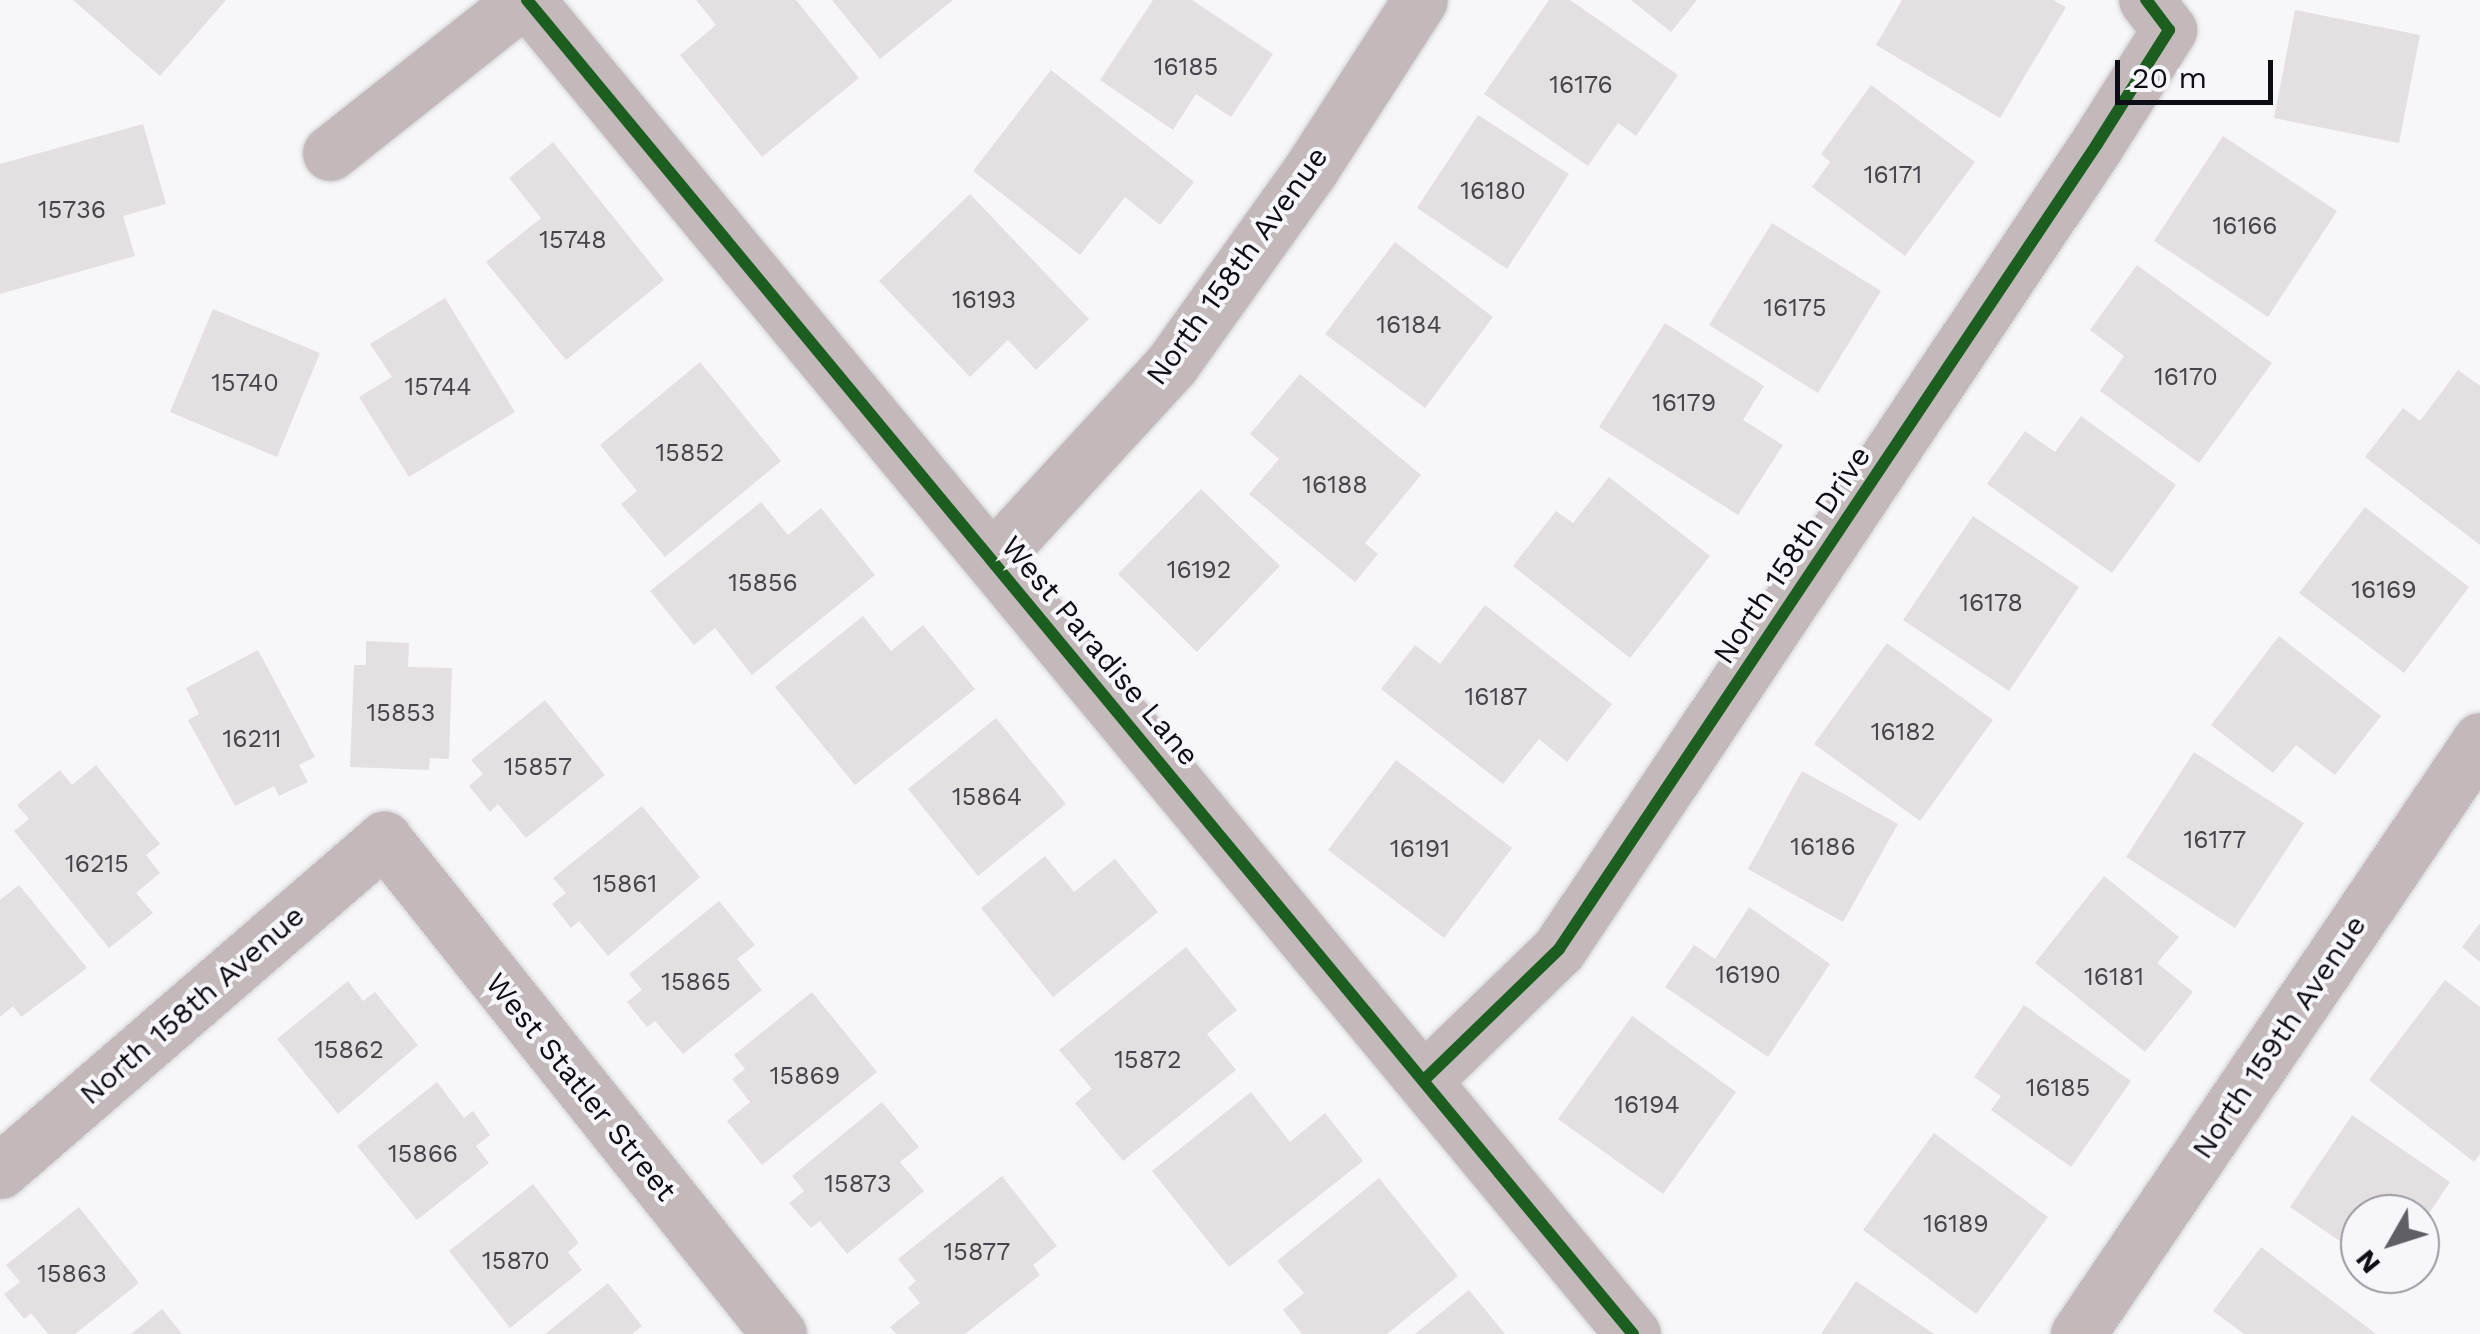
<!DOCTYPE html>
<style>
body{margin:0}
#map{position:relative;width:2480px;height:1334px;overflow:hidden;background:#f7f7fa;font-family:"Work Sans",sans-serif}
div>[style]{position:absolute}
.building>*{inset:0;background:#e4dfe0}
.roads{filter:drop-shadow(0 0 2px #d3d2d5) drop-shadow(0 0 2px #d3d2d5)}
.minor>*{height:55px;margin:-27.5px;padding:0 27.5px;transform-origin:27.5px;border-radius:27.5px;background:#c3b9ba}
.cycleway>*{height:12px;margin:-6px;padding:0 6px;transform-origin:6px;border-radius:6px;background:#1b5e20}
span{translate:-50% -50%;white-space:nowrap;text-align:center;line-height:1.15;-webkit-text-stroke:8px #f6f6fb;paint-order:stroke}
.number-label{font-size:25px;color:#46444a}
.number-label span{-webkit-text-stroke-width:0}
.street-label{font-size:30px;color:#0e0d15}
.north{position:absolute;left:2340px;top:1194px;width:100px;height:100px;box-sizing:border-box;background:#f6f6fb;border:2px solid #99999f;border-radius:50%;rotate:231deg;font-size:28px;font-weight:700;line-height:40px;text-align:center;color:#0e0d15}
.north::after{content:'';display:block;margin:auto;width:35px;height:45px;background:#605f65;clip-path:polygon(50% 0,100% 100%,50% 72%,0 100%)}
.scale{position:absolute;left:2115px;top:60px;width:158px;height:45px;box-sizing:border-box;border:5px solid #0e0d15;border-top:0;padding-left:12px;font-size:30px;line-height:35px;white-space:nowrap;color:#0e0d15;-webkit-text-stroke:8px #f6f6fb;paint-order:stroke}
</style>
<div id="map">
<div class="building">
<div style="clip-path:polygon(73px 0,226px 0,160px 76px)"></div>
<div style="clip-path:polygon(696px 0,796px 0,859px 78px,762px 157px,680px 55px,716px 25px)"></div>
<div style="clip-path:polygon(832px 0,953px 0,880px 59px)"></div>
<div style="clip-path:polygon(1153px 0,1192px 0,1273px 54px,1231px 117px,1196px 94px,1173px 130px,1100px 80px)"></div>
<div style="clip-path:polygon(1549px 0,1570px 0,1678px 75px,1636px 136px,1618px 123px,1588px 166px,1484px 94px)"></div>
<div style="clip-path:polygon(1631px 0,1697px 0,1671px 32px)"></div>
<div style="clip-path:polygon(1902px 0,2053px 0,2066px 7px,2000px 118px,1876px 45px)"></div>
<div style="clip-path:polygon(2295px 10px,2420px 35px,2399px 143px,2274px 118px)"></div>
<div style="clip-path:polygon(1051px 70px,1194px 182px,1160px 225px,1125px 197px,1080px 255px,973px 171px)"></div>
<div style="clip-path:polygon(1871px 85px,1975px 162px,1905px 256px,1812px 187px,1830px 162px,1821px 154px)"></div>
<div style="clip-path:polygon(1478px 115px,1569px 174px,1507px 269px,1417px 208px)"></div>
<div style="clip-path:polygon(143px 124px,166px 204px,123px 216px,135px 256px,0 294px,0 164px)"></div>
<div style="clip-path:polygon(2223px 136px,2337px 211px,2268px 317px,2154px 241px)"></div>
<div style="clip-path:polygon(553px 142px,664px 280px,566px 360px,486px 262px,541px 218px,509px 178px)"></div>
<div style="clip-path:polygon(970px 194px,1089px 319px,1036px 370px,1008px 340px,970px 377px,879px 281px)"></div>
<div style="clip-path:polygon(1772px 223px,1881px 291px,1818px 393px,1709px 325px)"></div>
<div style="clip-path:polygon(1395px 242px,1493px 317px,1425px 408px,1325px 334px)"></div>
<div style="clip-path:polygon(2137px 265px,2272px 363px,2199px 463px,2100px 391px,2124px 356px,2090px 330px)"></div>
<div style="clip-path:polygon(445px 298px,515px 412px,409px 477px,359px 397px,392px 377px,370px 344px)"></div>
<div style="clip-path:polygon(213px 309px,320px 353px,277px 457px,170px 412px)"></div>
<div style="clip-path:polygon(1665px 323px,1764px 386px,1743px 420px,1783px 445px,1738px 515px,1599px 427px)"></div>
<div style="clip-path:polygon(700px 362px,781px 461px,665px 557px,621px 504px,637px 491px,600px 445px)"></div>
<div style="clip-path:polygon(2458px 370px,2480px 386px,2480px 545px,2365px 457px,2403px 408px,2420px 421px)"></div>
<div style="clip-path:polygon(1300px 374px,1421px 475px,1365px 543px,1378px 554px,1355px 582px,1249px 494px,1279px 459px,1250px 434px)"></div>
<div style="clip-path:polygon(2081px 416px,2176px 485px,2112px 573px,1987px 484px,2025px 431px,2055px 452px)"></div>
<div style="clip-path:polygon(1609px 477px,1710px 556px,1630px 658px,1513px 566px,1556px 511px,1573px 523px)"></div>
<div style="clip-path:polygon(1201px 489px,1280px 566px,1197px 652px,1118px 574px)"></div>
<div style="clip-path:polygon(761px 502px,788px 535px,821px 508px,875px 575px,752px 675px,715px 628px,694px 645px,650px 591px)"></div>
<div style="clip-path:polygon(2365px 507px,2469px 587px,2404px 673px,2299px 593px)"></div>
<div style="clip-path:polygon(1973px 516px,2079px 587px,2009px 691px,1903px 620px)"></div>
<div style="clip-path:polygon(1485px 605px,1612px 704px,1567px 762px,1539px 739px,1503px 784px,1381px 689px,1415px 645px,1440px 664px)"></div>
<div style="clip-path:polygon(863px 616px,891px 651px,923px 625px,975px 689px,855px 785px,775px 687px)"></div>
<div style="clip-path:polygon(2279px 636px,2381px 716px,2335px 775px,2296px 745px,2273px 773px,2211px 725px)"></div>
<div style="clip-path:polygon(366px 641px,409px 643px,408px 667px,452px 668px,449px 759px,430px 758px,429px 770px,350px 767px,354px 665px,366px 665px)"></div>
<div style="clip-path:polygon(1887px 643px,1993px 720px,1920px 821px,1814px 744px)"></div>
<div style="clip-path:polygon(258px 650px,315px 757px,299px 765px,308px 782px,279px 796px,274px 786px,235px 806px,188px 720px,199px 714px,186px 688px)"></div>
<div style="clip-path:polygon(545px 700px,605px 775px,526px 838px,498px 804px,490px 812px,469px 786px,483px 774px,471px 760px)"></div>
<div style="clip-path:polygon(996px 718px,1066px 804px,978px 876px,908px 789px)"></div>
<div style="clip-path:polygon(2194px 752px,2304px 823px,2235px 928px,2126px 857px)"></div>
<div style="clip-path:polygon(1396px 760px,1512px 848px,1444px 938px,1328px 850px)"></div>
<div style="clip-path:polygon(96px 765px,160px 844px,146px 855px,160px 873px,136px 893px,153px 913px,109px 948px,14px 831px,29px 819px,17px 805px,60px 770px,72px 785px)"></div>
<div style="clip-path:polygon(1802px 771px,1898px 824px,1843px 922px,1748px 869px)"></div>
<div style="clip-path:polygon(642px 806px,700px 877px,608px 956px,579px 921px,571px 928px,552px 904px,566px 893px,553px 878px)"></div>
<div style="clip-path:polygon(1045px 856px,1074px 892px,1115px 859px,1158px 912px,1053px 997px,981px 908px)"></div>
<div style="clip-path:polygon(2104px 876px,2179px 937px,2157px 963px,2193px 992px,2145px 1052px,2035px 963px)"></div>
<div style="clip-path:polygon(19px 885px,87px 968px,21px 1017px,13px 1006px,0 1017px,0 900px)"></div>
<div style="clip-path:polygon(719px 901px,755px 945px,737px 959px,762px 990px,683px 1054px,655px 1021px,647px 1027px,627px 1002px,642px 990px,629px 974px)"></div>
<div style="clip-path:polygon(1749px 907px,1830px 964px,1768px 1057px,1665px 987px,1694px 945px,1715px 959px)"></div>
<div style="clip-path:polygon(2480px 923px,2480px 962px,2462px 947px)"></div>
<div style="clip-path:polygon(1186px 947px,1237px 1010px,1207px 1034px,1236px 1070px,1123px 1161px,1075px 1103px,1092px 1089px,1059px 1050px)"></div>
<div style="clip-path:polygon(2445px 980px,2480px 1007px,2480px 1154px,2474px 1162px,2369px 1080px)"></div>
<div style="clip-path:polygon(348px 981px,363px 1001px,375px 992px,418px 1045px,338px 1114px,277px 1039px)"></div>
<div style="clip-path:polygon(812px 992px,877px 1072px,762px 1165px,727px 1121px,750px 1102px,732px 1079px,745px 1069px,734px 1055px)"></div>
<div style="clip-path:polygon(2024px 1005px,2131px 1081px,2071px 1167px,1991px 1110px,2001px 1096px,1974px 1077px)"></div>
<div style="clip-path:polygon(1632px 1016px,1736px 1092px,1663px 1194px,1558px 1119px)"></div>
<div style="clip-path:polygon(437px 1082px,464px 1118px,473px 1111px,490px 1135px,476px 1146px,489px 1163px,417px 1220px,357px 1146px)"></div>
<div style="clip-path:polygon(1251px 1092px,1290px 1142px,1325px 1113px,1363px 1161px,1229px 1267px,1152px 1171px)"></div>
<div style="clip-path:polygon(882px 1102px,919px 1147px,900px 1162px,924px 1191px,847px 1254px,820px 1221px,811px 1228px,789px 1203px,804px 1191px,792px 1176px)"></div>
<div style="clip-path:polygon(2352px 1115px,2450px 1182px,2420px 1227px,2420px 1214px,2360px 1214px,2360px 1255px,2290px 1207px)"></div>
<div style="clip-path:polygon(1934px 1133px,2048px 1217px,1976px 1314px,1863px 1230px)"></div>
<div style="clip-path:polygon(1002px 1176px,1057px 1246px,1033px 1265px,1040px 1275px,965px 1334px,896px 1334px,890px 1327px,920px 1303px,908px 1288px,916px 1281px,898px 1259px)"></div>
<div style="clip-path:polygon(1379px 1178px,1458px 1276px,1387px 1334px,1302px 1334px,1283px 1310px,1304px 1293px,1277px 1261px)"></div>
<div style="clip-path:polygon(533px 1184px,579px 1243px,568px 1252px,582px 1270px,510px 1328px,449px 1251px)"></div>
<div style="clip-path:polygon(79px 1207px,139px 1283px,75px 1334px,48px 1334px,31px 1313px,24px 1319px,4px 1294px,20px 1282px,6px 1265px)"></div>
<div style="clip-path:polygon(2261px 1247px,2376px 1334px,2244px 1334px,2213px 1311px)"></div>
<div style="clip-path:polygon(1856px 1281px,1934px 1334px,1821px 1334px)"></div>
<div style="clip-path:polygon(608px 1283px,642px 1326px,632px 1334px,545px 1334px)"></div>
<div style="clip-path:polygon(1469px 1290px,1505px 1334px,1415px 1334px)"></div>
<div style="clip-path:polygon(162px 1309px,182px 1334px,131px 1334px)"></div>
</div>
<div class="roads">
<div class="minor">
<div style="left:527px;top:0;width:1733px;rotate:50.34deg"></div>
<div style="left:330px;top:153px;width:246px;rotate:-38.4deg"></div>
<div style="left:992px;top:560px;width:266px;rotate:-47.4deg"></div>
<div style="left:1172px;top:364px;width:243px;rotate:-54.5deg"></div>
<div style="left:1313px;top:166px;width:197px;rotate:-57.2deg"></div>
<div style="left:1424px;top:1080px;width:188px;rotate:-44.1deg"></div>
<div style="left:1559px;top:949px;width:968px;rotate:-56.24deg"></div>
<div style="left:2097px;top:144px;width:135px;rotate:-57.7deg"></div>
<div style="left:2169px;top:30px;width:38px;rotate:-127deg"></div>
<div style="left:0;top:1171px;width:508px;rotate:-40.85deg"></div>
<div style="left:384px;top:839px;width:633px;rotate:51.41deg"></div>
<div style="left:2078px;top:1334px;width:717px;rotate:-55.91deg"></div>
</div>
</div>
<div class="cycleway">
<div style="left:527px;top:0;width:1733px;rotate:50.34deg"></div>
<div style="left:1424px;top:1080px;width:188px;rotate:-44.1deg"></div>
<div style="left:1559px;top:949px;width:968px;rotate:-56.24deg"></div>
<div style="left:2097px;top:144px;width:135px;rotate:-57.7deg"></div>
<div style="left:2169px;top:30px;width:38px;rotate:-127deg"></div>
</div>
<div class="number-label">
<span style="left:1186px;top:67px">16185</span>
<span style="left:1581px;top:85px">16176</span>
<span style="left:1893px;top:175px">16171</span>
<span style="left:1493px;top:191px">16180</span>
<span style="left:72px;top:210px">15736</span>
<span style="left:2245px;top:226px">16166</span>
<span style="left:573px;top:240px">15748</span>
<span style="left:984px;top:300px">16193</span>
<span style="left:1795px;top:308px">16175</span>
<span style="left:1409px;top:325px">16184</span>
<span style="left:2186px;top:377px">16170</span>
<span style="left:245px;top:383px">15740</span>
<span style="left:438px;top:387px">15744</span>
<span style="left:1684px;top:403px">16179</span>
<span style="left:690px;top:453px">15852</span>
<span style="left:1335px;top:485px">16188</span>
<span style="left:1199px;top:570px">16192</span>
<span style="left:763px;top:583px">15856</span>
<span style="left:2384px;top:590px">16169</span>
<span style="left:1991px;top:603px">16178</span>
<span style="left:1496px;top:697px">16187</span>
<span style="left:401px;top:713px">15853</span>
<span style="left:1903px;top:732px">16182</span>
<span style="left:252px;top:739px">16211</span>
<span style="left:538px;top:767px">15857</span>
<span style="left:987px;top:797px">15864</span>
<span style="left:2215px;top:840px">16177</span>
<span style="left:1823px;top:847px">16186</span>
<span style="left:1420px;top:849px">16191</span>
<span style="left:97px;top:864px">16215</span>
<span style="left:625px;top:884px">15861</span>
<span style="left:1748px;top:975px">16190</span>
<span style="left:2114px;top:977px">16181</span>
<span style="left:696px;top:982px">15865</span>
<span style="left:349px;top:1050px">15862</span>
<span style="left:1148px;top:1060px">15872</span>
<span style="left:805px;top:1076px">15869</span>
<span style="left:2058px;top:1088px">16185</span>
<span style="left:1647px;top:1105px">16194</span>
<span style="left:423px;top:1154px">15866</span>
<span style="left:858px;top:1184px">15873</span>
<span style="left:1956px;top:1224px">16189</span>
<span style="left:977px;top:1252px">15877</span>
<span style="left:516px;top:1261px">15870</span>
<span style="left:72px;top:1274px">15863</span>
</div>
<div class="street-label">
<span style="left:1237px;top:266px;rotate:-54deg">North 158th Avenue</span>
<span style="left:1792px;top:555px;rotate:-56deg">North 158th Drive</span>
<span style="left:1100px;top:651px;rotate:50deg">West Paradise Lane</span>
<span style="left:192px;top:1005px;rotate:-41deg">North 158th Avenue</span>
<span style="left:2279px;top:1037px;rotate:-56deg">North 159th Avenue</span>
<span style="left:581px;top:1087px;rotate:51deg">West Statler Street</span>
</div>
<div class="north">N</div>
<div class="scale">20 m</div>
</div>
